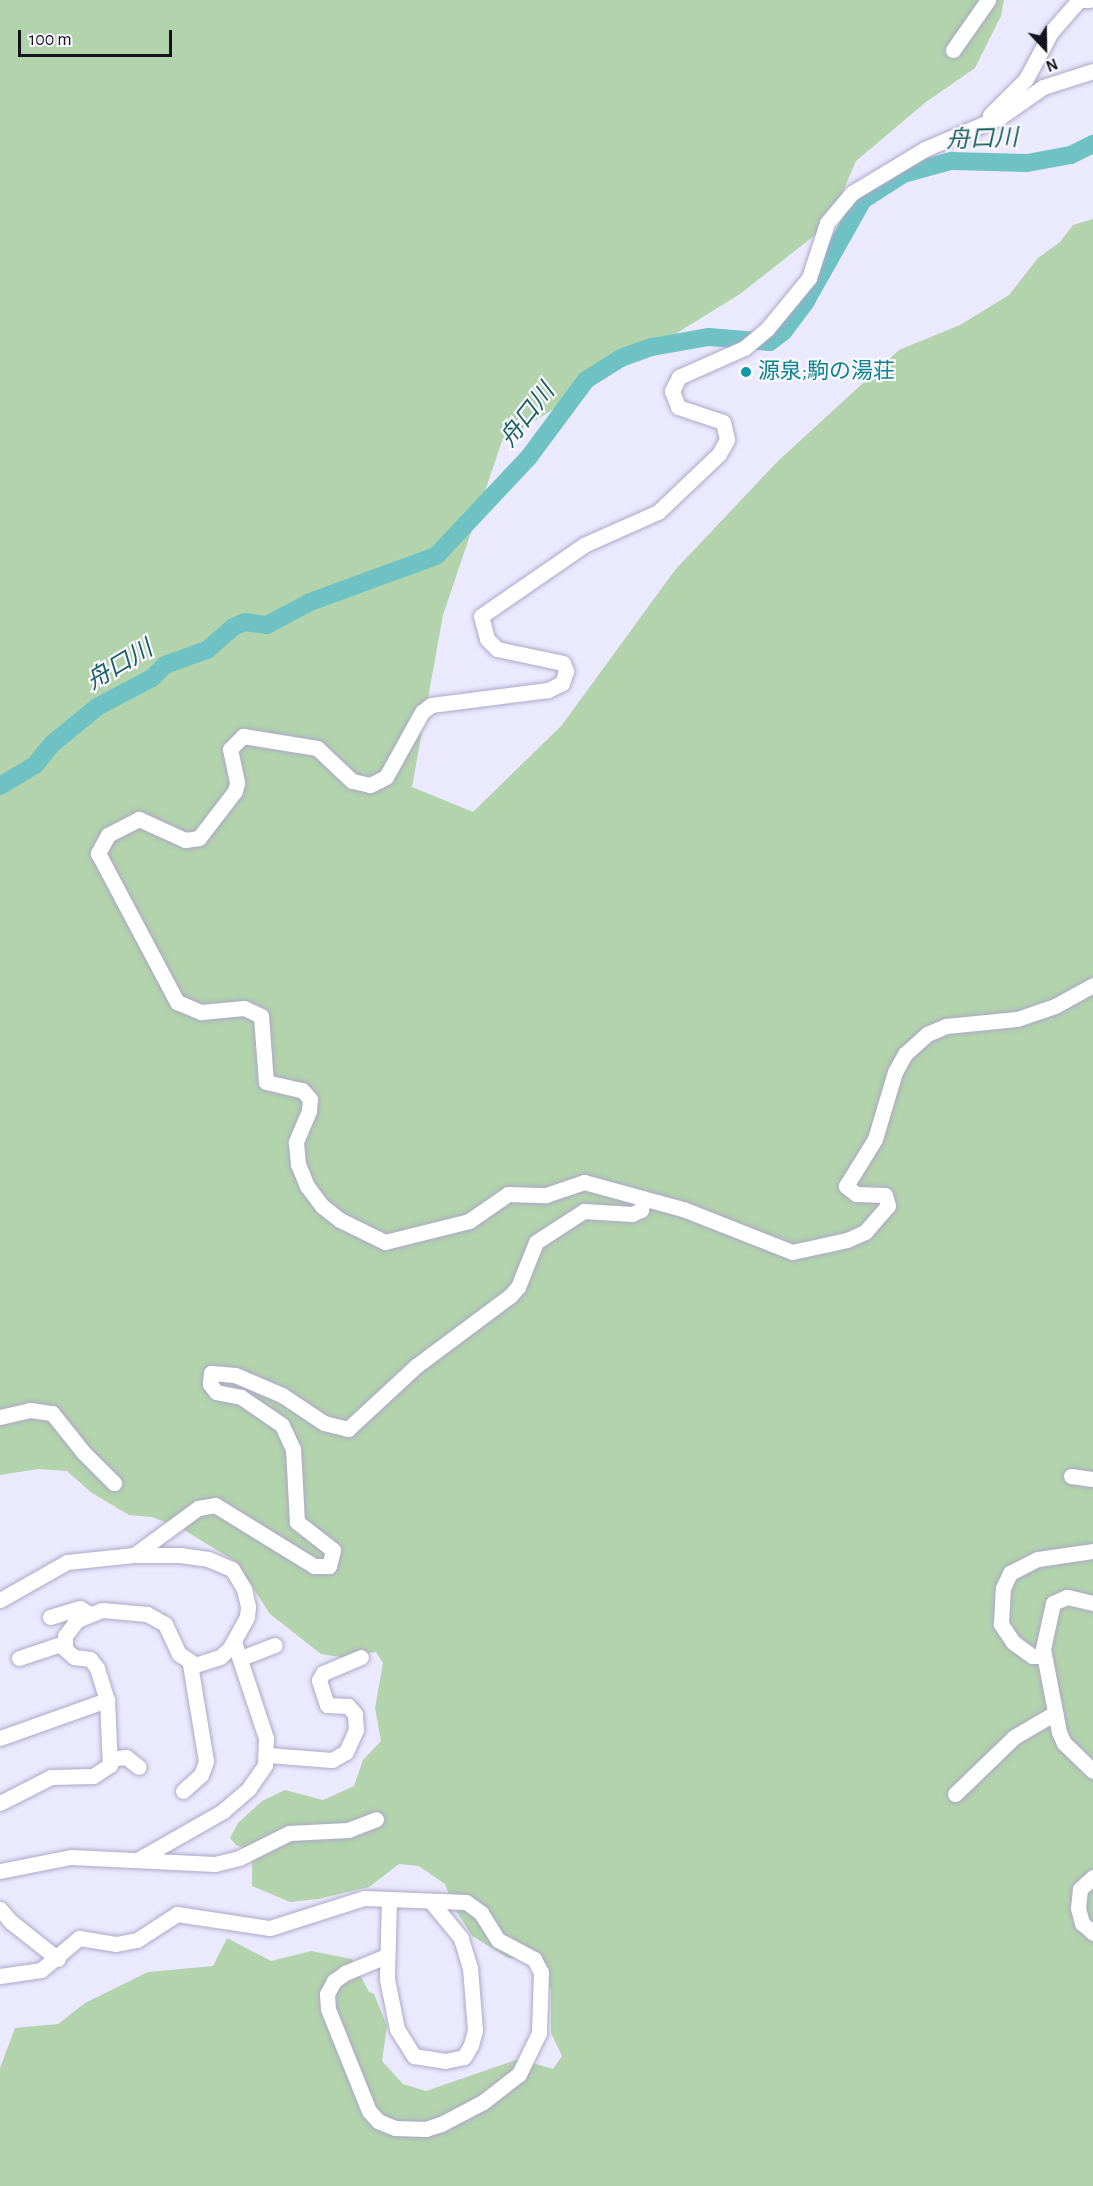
<!DOCTYPE html>
<meta charset="utf-8">
<style>
body{margin:0}
#map{position:relative;width:1093px;height:2186px;overflow:hidden;background:#ebe9fd;font-family:"Alegreya Sans","Noto Sans JP",sans-serif}
div>[style]{position:absolute}
.green>*{inset:0;background:#b2d3ac}
.river>*{height:18px;margin:-9px;padding:0 9px;transform-origin:9px;border-radius:9px;background:#6fc2c4}
.roads{filter:drop-shadow(0 0 2px #ada8c7) drop-shadow(0 0 2px #ada8c7)}
.minor>*{height:15px;margin:-7.5px;padding:0 7.5px;transform-origin:7.5px;border-radius:7.5px;background:#fff}
.dots>*{width:16px;height:16px;translate:-50% -50%;box-sizing:border-box;border:3px solid #f9f8fe;border-radius:50%}
span{translate:-50% -50%;white-space:nowrap;text-align:center;line-height:1.15;-webkit-text-stroke:4.5px #f9f8fe;paint-order:stroke}
.culture-label{font-size:22px;color:#0d838f}
.left{translate:0 -50%;text-align:left}
.water-label{font-size:24px;color:#1c6163;font-style:italic}
.north{position:absolute;left:1015px;top:18px;width:60px;height:60px;-webkit-text-stroke:4px #f9f8fe;paint-order:stroke;rotate:158deg;font-size:16px;font-weight:700;line-height:24px;text-align:center;color:#15131e}
.north::after{content:'';display:block;margin:auto;width:21px;height:27px;background:#15131e;clip-path:polygon(50% 0,100% 100%,50% 72%,0 100%)}
.scale{position:absolute;left:18px;top:30px;width:154px;height:27px;box-sizing:border-box;border:3px solid #15131e;border-top:0;padding-left:8px;font-size:18px;line-height:21px;white-space:nowrap;color:#15131e;-webkit-text-stroke:4px #f9f8fe;paint-order:stroke}
</style>
<div id="map">
<div class="green">
<div style="clip-path:polygon(0 0,1004px 0,1001px 16px,975px 68px,926px 102px,856px 161px,829px 224px,740px 294px,502px 441px,443px 615px,412px 787px,473px 812px,562px 725px,675px 570px,778px 461px,899px 350px,960px 325px,1009px 295px,1038px 258px,1060px 242px,1073px 225px,1093px 219px,1093px 2186px,0 2186px,0 2068px,15px 2028px,58px 2024px,85px 2003px,148px 1972px,213px 1966px,227px 1938px,271px 1961px,311px 1951px,352px 1959px,369px 1992px,374px 1994px,387px 2026px,382px 2061px,403px 2084px,426px 2091px,519px 2059px,553px 2069px,562px 2056px,551px 2033px,551px 1990px,542px 1962px,508px 1958px,472px 1936px,454px 1907px,445px 1884px,419px 1866px,399px 1864px,369px 1887px,318px 1899px,290px 1902px,252px 1886px,252px 1858px,248px 1849px,236px 1845px,230px 1838px,238px 1823px,262px 1801px,285px 1790px,323px 1800px,354px 1786px,363px 1760px,381px 1741px,375px 1708px,383px 1663px,376px 1652px,340px 1657px,321px 1654px,270px 1614px,236px 1562px,181px 1528px,152px 1517px,129px 1515px,92px 1493px,67px 1471px,38px 1469px,0 1475px)"></div>
</div>
<div class="river">
<div style="left:0;top:786px;width:41px;rotate:-31deg"></div>
<div style="left:35px;top:765px;width:27px;rotate:-51deg"></div>
<div style="left:52px;top:744px;width:58px;rotate:-39.4deg"></div>
<div style="left:97px;top:707px;width:62px;rotate:-27.8deg"></div>
<div style="left:152px;top:678px;width:18px;rotate:-45deg"></div>
<div style="left:165px;top:665px;width:45px;rotate:-19.7deg"></div>
<div style="left:207px;top:650px;width:35px;rotate:-41deg"></div>
<div style="left:233px;top:627px;width:13px;rotate:-23deg"></div>
<div style="left:245px;top:622px;width:22px;rotate:8deg"></div>
<div style="left:267px;top:625px;width:49px;rotate:-28.1deg"></div>
<div style="left:310px;top:602px;width:134px;rotate:-20.1deg"></div>
<div style="left:436px;top:556px;width:136px;rotate:-46.8deg"></div>
<div style="left:529px;top:457px;width:96px;rotate:-53.5deg"></div>
<div style="left:586px;top:380px;width:41px;rotate:-32.2deg"></div>
<div style="left:621px;top:358px;width:33px;rotate:-20deg"></div>
<div style="left:652px;top:347px;width:58px;rotate:-10deg"></div>
<div style="left:709px;top:337px;width:61px;rotate:4.7deg"></div>
<div style="left:770px;top:342px;width:16px;rotate:-38deg"></div>
<div style="left:783px;top:332px;width:39px;rotate:-53deg"></div>
<div style="left:806px;top:301px;width:116px;rotate:-60.6deg"></div>
<div style="left:863px;top:200px;width:48px;rotate:-33deg"></div>
<div style="left:903px;top:174px;width:50px;rotate:-15.2deg"></div>
<div style="left:951px;top:161px;width:76px;rotate:1.5deg"></div>
<div style="left:1027px;top:163px;width:45px;rotate:-10.3deg"></div>
<div style="left:1071px;top:155px;width:25px;rotate:-27deg"></div>
</div>
<div class="roads">
<div class="minor">
<div style="left:953px;top:50px;width:61px;rotate:-55deg"></div>
<div style="left:1093px;top:71px;width:52px;rotate:162.3deg"></div>
<div style="left:1043px;top:87px;width:52px;rotate:145.1deg"></div>
<div style="left:1000px;top:117px;width:82px;rotate:156.9deg"></div>
<div style="left:925px;top:149px;width:85px;rotate:148.9deg"></div>
<div style="left:852px;top:193px;width:39px;rotate:130deg"></div>
<div style="left:827px;top:223px;width:58px;rotate:108.1deg"></div>
<div style="left:809px;top:278px;width:66px;rotate:129.5deg"></div>
<div style="left:767px;top:329px;width:30px;rotate:140deg"></div>
<div style="left:744px;top:348px;width:71px;rotate:156deg"></div>
<div style="left:679px;top:377px;width:16px;rotate:117deg"></div>
<div style="left:672px;top:391px;width:17px;rotate:69deg"></div>
<div style="left:678px;top:407px;width:47px;rotate:18.4deg"></div>
<div style="left:723px;top:422px;width:18px;rotate:77deg"></div>
<div style="left:727px;top:440px;width:16px;rotate:120deg"></div>
<div style="left:719px;top:454px;width:84px;rotate:136.4deg"></div>
<div style="left:658px;top:512px;width:81px;rotate:156deg"></div>
<div style="left:584px;top:545px;width:125px;rotate:145.4deg"></div>
<div style="left:481px;top:616px;width:24px;rotate:75deg"></div>
<div style="left:487px;top:639px;width:14px;rotate:45deg"></div>
<div style="left:497px;top:649px;width:67px;rotate:12deg"></div>
<div style="left:563px;top:663px;width:9px;rotate:69deg"></div>
<div style="left:566px;top:671px;width:13px;rotate:108deg"></div>
<div style="left:562px;top:683px;width:16px;rotate:153deg"></div>
<div style="left:548px;top:690px;width:118px;rotate:172.7deg"></div>
<div style="left:431px;top:705px;width:11px;rotate:142deg"></div>
<div style="left:422px;top:712px;width:74px;rotate:119deg"></div>
<div style="left:386px;top:777px;width:18px;rotate:153deg"></div>
<div style="left:370px;top:785px;width:18px;rotate:-167deg"></div>
<div style="left:352px;top:781px;width:48px;rotate:-136.7deg"></div>
<div style="left:317px;top:748px;width:75px;rotate:-170.8deg"></div>
<div style="left:243px;top:736px;width:18px;rotate:135deg"></div>
<div style="left:230px;top:749px;width:35px;rotate:78deg"></div>
<div style="left:237px;top:783px;width:8px;rotate:104deg"></div>
<div style="left:235px;top:791px;width:59px;rotate:127.5deg"></div>
<div style="left:199px;top:838px;width:14px;rotate:172deg"></div>
<div style="left:185px;top:840px;width:51px;rotate:-155.5deg"></div>
<div style="left:139px;top:819px;width:35px;rotate:153deg"></div>
<div style="left:108px;top:835px;width:21px;rotate:119deg"></div>
<div style="left:98px;top:853px;width:169px;rotate:62.1deg"></div>
<div style="left:177px;top:1002px;width:26px;rotate:23deg"></div>
<div style="left:201px;top:1012px;width:43px;rotate:-5.3deg"></div>
<div style="left:244px;top:1008px;width:19px;rotate:25deg"></div>
<div style="left:261px;top:1016px;width:66px;rotate:85.7deg"></div>
<div style="left:266px;top:1082px;width:37px;rotate:13deg"></div>
<div style="left:302px;top:1090px;width:12px;rotate:48deg"></div>
<div style="left:310px;top:1099px;width:12px;rotate:95deg"></div>
<div style="left:309px;top:1111px;width:34px;rotate:113deg"></div>
<div style="left:296px;top:1142px;width:22px;rotate:85deg"></div>
<div style="left:298px;top:1164px;width:24px;rotate:68deg"></div>
<div style="left:307px;top:1186px;width:25px;rotate:53deg"></div>
<div style="left:322px;top:1206px;width:23px;rotate:38deg"></div>
<div style="left:340px;top:1220px;width:50px;rotate:26.1deg"></div>
<div style="left:385px;top:1242px;width:87px;rotate:-14deg"></div>
<div style="left:469px;top:1221px;width:47px;rotate:-34.7deg"></div>
<div style="left:508px;top:1194px;width:38px;rotate:2deg"></div>
<div style="left:546px;top:1195px;width:40px;rotate:-18.9deg"></div>
<div style="left:584px;top:1182px;width:103px;rotate:15.3deg"></div>
<div style="left:683px;top:1209px;width:117px;rotate:21.5deg"></div>
<div style="left:792px;top:1252px;width:56px;rotate:-12.3deg"></div>
<div style="left:847px;top:1240px;width:20px;rotate:-24deg"></div>
<div style="left:865px;top:1232px;width:35px;rotate:-49deg"></div>
<div style="left:888px;top:1206px;width:11px;rotate:-105deg"></div>
<div style="left:885px;top:1195px;width:29px;rotate:-178deg"></div>
<div style="left:856px;top:1194px;width:13px;rotate:-141deg"></div>
<div style="left:846px;top:1186px;width:55px;rotate:-58.3deg"></div>
<div style="left:875px;top:1139px;width:70px;rotate:-73.4deg"></div>
<div style="left:895px;top:1072px;width:21px;rotate:-61deg"></div>
<div style="left:905px;top:1054px;width:30px;rotate:-42deg"></div>
<div style="left:927px;top:1034px;width:21px;rotate:-23deg"></div>
<div style="left:946px;top:1026px;width:71px;rotate:-5.6deg"></div>
<div style="left:1017px;top:1019px;width:40px;rotate:-18.9deg"></div>
<div style="left:1055px;top:1006px;width:43px;rotate:-28.9deg"></div>
<div style="left:990px;top:115px;width:51px;rotate:-45deg"></div>
<div style="left:1026px;top:79px;width:53px;rotate:-62deg"></div>
<div style="left:1051px;top:32px;width:43px;rotate:-48.8deg"></div>
<div style="left:1079px;top:0;width:10px"></div>
<div style="left:0;top:1417px;width:31px;rotate:-13deg"></div>
<div style="left:30px;top:1410px;width:22px;rotate:8deg"></div>
<div style="left:52px;top:1413px;width:50px;rotate:51.5deg"></div>
<div style="left:83px;top:1452px;width:44px;rotate:45deg"></div>
<div style="left:1071px;top:1476px;width:22px;rotate:8deg"></div>
<div style="left:134px;top:1555px;width:79px;rotate:-36.3deg"></div>
<div style="left:198px;top:1508px;width:17px;rotate:-10deg"></div>
<div style="left:215px;top:1505px;width:116px;rotate:31.6deg"></div>
<div style="left:314px;top:1566px;width:15px"></div>
<div style="left:329px;top:1566px;width:16px;rotate:-76deg"></div>
<div style="left:333px;top:1550px;width:46px;rotate:-142.1deg"></div>
<div style="left:297px;top:1522px;width:73px;rotate:-93.1deg"></div>
<div style="left:293px;top:1449px;width:26px;rotate:-115deg"></div>
<div style="left:282px;top:1425px;width:50px;rotate:-145.7deg"></div>
<div style="left:241px;top:1397px;width:25px;rotate:-169deg"></div>
<div style="left:216px;top:1392px;width:10px;rotate:-127deg"></div>
<div style="left:210px;top:1384px;width:11px;rotate:-85deg"></div>
<div style="left:211px;top:1373px;width:24px;rotate:5deg"></div>
<div style="left:235px;top:1375px;width:51px;rotate:23.1deg"></div>
<div style="left:282px;top:1395px;width:50px;rotate:33.7deg"></div>
<div style="left:324px;top:1423px;width:25px;rotate:14deg"></div>
<div style="left:348px;top:1429px;width:93px;rotate:-42.8deg"></div>
<div style="left:416px;top:1366px;width:117px;rotate:-36.7deg"></div>
<div style="left:510px;top:1296px;width:12px;rotate:-48deg"></div>
<div style="left:518px;top:1287px;width:48px;rotate:-68.2deg"></div>
<div style="left:536px;top:1242px;width:57px;rotate:-32.9deg"></div>
<div style="left:584px;top:1211px;width:48px;rotate:3.6deg"></div>
<div style="left:632px;top:1214px;width:10px;rotate:-24deg"></div>
<div style="left:641px;top:1210px;width:11px;rotate:-80deg"></div>
<div style="left:0;top:1600px;width:77px;rotate:-29.6deg"></div>
<div style="left:67px;top:1562px;width:67px;rotate:-6deg"></div>
<div style="left:134px;top:1555px;width:46px"></div>
<div style="left:180px;top:1555px;width:28px;rotate:8deg"></div>
<div style="left:208px;top:1559px;width:26px;rotate:23deg"></div>
<div style="left:232px;top:1569px;width:23px;rotate:59deg"></div>
<div style="left:244px;top:1589px;width:18px;rotate:77deg"></div>
<div style="left:248px;top:1607px;width:10px;rotate:96deg"></div>
<div style="left:247px;top:1617px;width:35px;rotate:119deg"></div>
<div style="left:230px;top:1648px;width:13px;rotate:138deg"></div>
<div style="left:220px;top:1657px;width:25px;rotate:162deg"></div>
<div style="left:196px;top:1665px;width:20px;rotate:-147deg"></div>
<div style="left:179px;top:1654px;width:33px;rotate:-115deg"></div>
<div style="left:165px;top:1624px;width:21px;rotate:-151deg"></div>
<div style="left:147px;top:1614px;width:45px;rotate:-174.9deg"></div>
<div style="left:102px;top:1610px;width:27px;rotate:158deg"></div>
<div style="left:77px;top:1620px;width:20px;rotate:127deg"></div>
<div style="left:65px;top:1636px;width:13px;rotate:90deg"></div>
<div style="left:65px;top:1649px;width:12px;rotate:42deg"></div>
<div style="left:74px;top:1657px;width:16px;rotate:7deg"></div>
<div style="left:90px;top:1659px;width:11px;rotate:52deg"></div>
<div style="left:97px;top:1668px;width:34px;rotate:73deg"></div>
<div style="left:107px;top:1700px;width:65px;rotate:87.4deg"></div>
<div style="left:110px;top:1765px;width:20px;rotate:147deg"></div>
<div style="left:93px;top:1776px;width:42px;rotate:178.6deg"></div>
<div style="left:51px;top:1777px;width:57px;rotate:153deg"></div>
<div style="left:1093px;top:1603px;width:27px;rotate:-167deg"></div>
<div style="left:1067px;top:1597px;width:15px;rotate:157deg"></div>
<div style="left:1053px;top:1603px;width:47px;rotate:102.3deg"></div>
<div style="left:1043px;top:1649px;width:85px;rotate:79.1deg"></div>
<div style="left:1059px;top:1732px;width:12px;rotate:66deg"></div>
<div style="left:1064px;top:1743px;width:40px;rotate:44deg"></div>
<div style="left:50px;top:1617px;width:31px;rotate:-17deg"></div>
<div style="left:80px;top:1608px;width:9px;rotate:32deg"></div>
<div style="left:1044px;top:1656px;width:12px;rotate:180deg"></div>
<div style="left:1032px;top:1656px;width:24px;rotate:-144deg"></div>
<div style="left:1013px;top:1642px;width:22px;rotate:-124deg"></div>
<div style="left:1001px;top:1624px;width:36px;rotate:-87deg"></div>
<div style="left:1003px;top:1588px;width:17px;rotate:-65deg"></div>
<div style="left:1010px;top:1573px;width:31px;rotate:-27deg"></div>
<div style="left:1038px;top:1559px;width:56px;rotate:-8.3deg"></div>
<div style="left:19px;top:1658px;width:47px;rotate:-18.4deg"></div>
<div style="left:241px;top:1658px;width:36px;rotate:-21deg"></div>
<div style="left:0;top:1738px;width:114px;rotate:-19.6deg"></div>
<div style="left:268px;top:1755px;width:64px;rotate:4.5deg"></div>
<div style="left:332px;top:1760px;width:16px;rotate:-30deg"></div>
<div style="left:346px;top:1752px;width:24px;rotate:-66deg"></div>
<div style="left:356px;top:1730px;width:16px;rotate:-94deg"></div>
<div style="left:355px;top:1714px;width:11px;rotate:-131deg"></div>
<div style="left:348px;top:1706px;width:21px;rotate:-177deg"></div>
<div style="left:327px;top:1705px;width:26px;rotate:-108deg"></div>
<div style="left:319px;top:1680px;width:8px;rotate:-60deg"></div>
<div style="left:323px;top:1673px;width:41px;rotate:-22.8deg"></div>
<div style="left:111px;top:1759px;width:15px;rotate:-8deg"></div>
<div style="left:126px;top:1757px;width:16px;rotate:38deg"></div>
<div style="left:183px;top:1791px;width:24px;rotate:-42deg"></div>
<div style="left:201px;top:1775px;width:15px;rotate:-70deg"></div>
<div style="left:206px;top:1761px;width:98px;rotate:-99.4deg"></div>
<div style="left:955px;top:1794px;width:82px;rotate:-44deg"></div>
<div style="left:1014px;top:1737px;width:48px;rotate:-30.3deg"></div>
<div style="left:139px;top:1859px;width:97px;rotate:-29.7deg"></div>
<div style="left:223px;top:1811px;width:35px;rotate:-41deg"></div>
<div style="left:249px;top:1788px;width:28px;rotate:-55deg"></div>
<div style="left:265px;top:1765px;width:27px;rotate:-88deg"></div>
<div style="left:266px;top:1738px;width:101px;rotate:-108.4deg"></div>
<div style="left:0;top:1871px;width:72px;rotate:-11.2deg"></div>
<div style="left:71px;top:1857px;width:144px;rotate:2.8deg"></div>
<div style="left:215px;top:1864px;width:25px;rotate:-14deg"></div>
<div style="left:239px;top:1858px;width:56px;rotate:-26.6deg"></div>
<div style="left:289px;top:1833px;width:59px;rotate:-2.9deg"></div>
<div style="left:348px;top:1830px;width:30px;rotate:-21deg"></div>
<div style="left:1093px;top:1877px;width:18px;rotate:137deg"></div>
<div style="left:1080px;top:1889px;width:19px;rotate:96deg"></div>
<div style="left:1078px;top:1908px;width:16px;rotate:75deg"></div>
<div style="left:1082px;top:1923px;width:15px;rotate:42deg"></div>
<div style="left:389px;top:1900px;width:79px;rotate:91.5deg"></div>
<div style="left:387px;top:1979px;width:51px;rotate:78.7deg"></div>
<div style="left:397px;top:2029px;width:32px;rotate:58deg"></div>
<div style="left:414px;top:2056px;width:31px;rotate:9deg"></div>
<div style="left:445px;top:2061px;width:19px;rotate:-12deg"></div>
<div style="left:464px;top:2057px;width:14px;rotate:-60deg"></div>
<div style="left:471px;top:2045px;width:16px;rotate:-75deg"></div>
<div style="left:475px;top:2030px;width:62px;rotate:-94.6deg"></div>
<div style="left:470px;top:1968px;width:31px;rotate:-107deg"></div>
<div style="left:461px;top:1938px;width:45px;rotate:-129.6deg"></div>
<div style="left:0;top:1909px;width:16px;rotate:50deg"></div>
<div style="left:10px;top:1921px;width:61px;rotate:38.4deg"></div>
<div style="left:0;top:1976px;width:41px;rotate:-8.3deg"></div>
<div style="left:41px;top:1970px;width:50px;rotate:-40.1deg"></div>
<div style="left:79px;top:1938px;width:37px;rotate:9deg"></div>
<div style="left:116px;top:1944px;width:21px;rotate:-11deg"></div>
<div style="left:137px;top:1940px;width:48px;rotate:-33deg"></div>
<div style="left:177px;top:1914px;width:94px;rotate:8.6deg"></div>
<div style="left:270px;top:1928px;width:99px;rotate:-17.7deg"></div>
<div style="left:364px;top:1898px;width:102px;rotate:2.2deg"></div>
<div style="left:466px;top:1902px;width:19px;rotate:36deg"></div>
<div style="left:481px;top:1913px;width:32px;rotate:58deg"></div>
<div style="left:498px;top:1940px;width:41px;rotate:27.8deg"></div>
<div style="left:534px;top:1959px;width:15px;rotate:62deg"></div>
<div style="left:541px;top:1972px;width:61px;rotate:91.9deg"></div>
<div style="left:539px;top:2033px;width:46px;rotate:116deg"></div>
<div style="left:519px;top:2074px;width:46px;rotate:142.1deg"></div>
<div style="left:483px;top:2102px;width:47px;rotate:152.4deg"></div>
<div style="left:441px;top:2124px;width:16px;rotate:162deg"></div>
<div style="left:426px;top:2129px;width:31px;rotate:-178deg"></div>
<div style="left:395px;top:2128px;width:18px;rotate:-158deg"></div>
<div style="left:378px;top:2121px;width:13px;rotate:-132deg"></div>
<div style="left:369px;top:2111px;width:110px;rotate:-111.9deg"></div>
<div style="left:328px;top:2009px;width:15px;rotate:-94deg"></div>
<div style="left:327px;top:1994px;width:15px;rotate:-62deg"></div>
<div style="left:334px;top:1981px;width:14px;rotate:-36deg"></div>
<div style="left:345px;top:1973px;width:44px;rotate:-22.5deg"></div>
</div>
</div>
<div class="dots">
<div style="left:746px;top:372px;background:#0f9aa8"></div>
</div>
<div class="culture-label">
<span class="left" style="left:758px;top:372px">源泉;駒の湯荘</span>
</div>
<div class="water-label">
<span style="left:982px;top:140px;rotate:-2deg">舟口川</span>
<span style="left:528px;top:416px;rotate:-52deg">舟口川</span>
<span style="left:120px;top:666px;rotate:-31deg">舟口川</span>
</div>
<div class="north">N</div>
<div class="scale">100 m</div>
</div>
